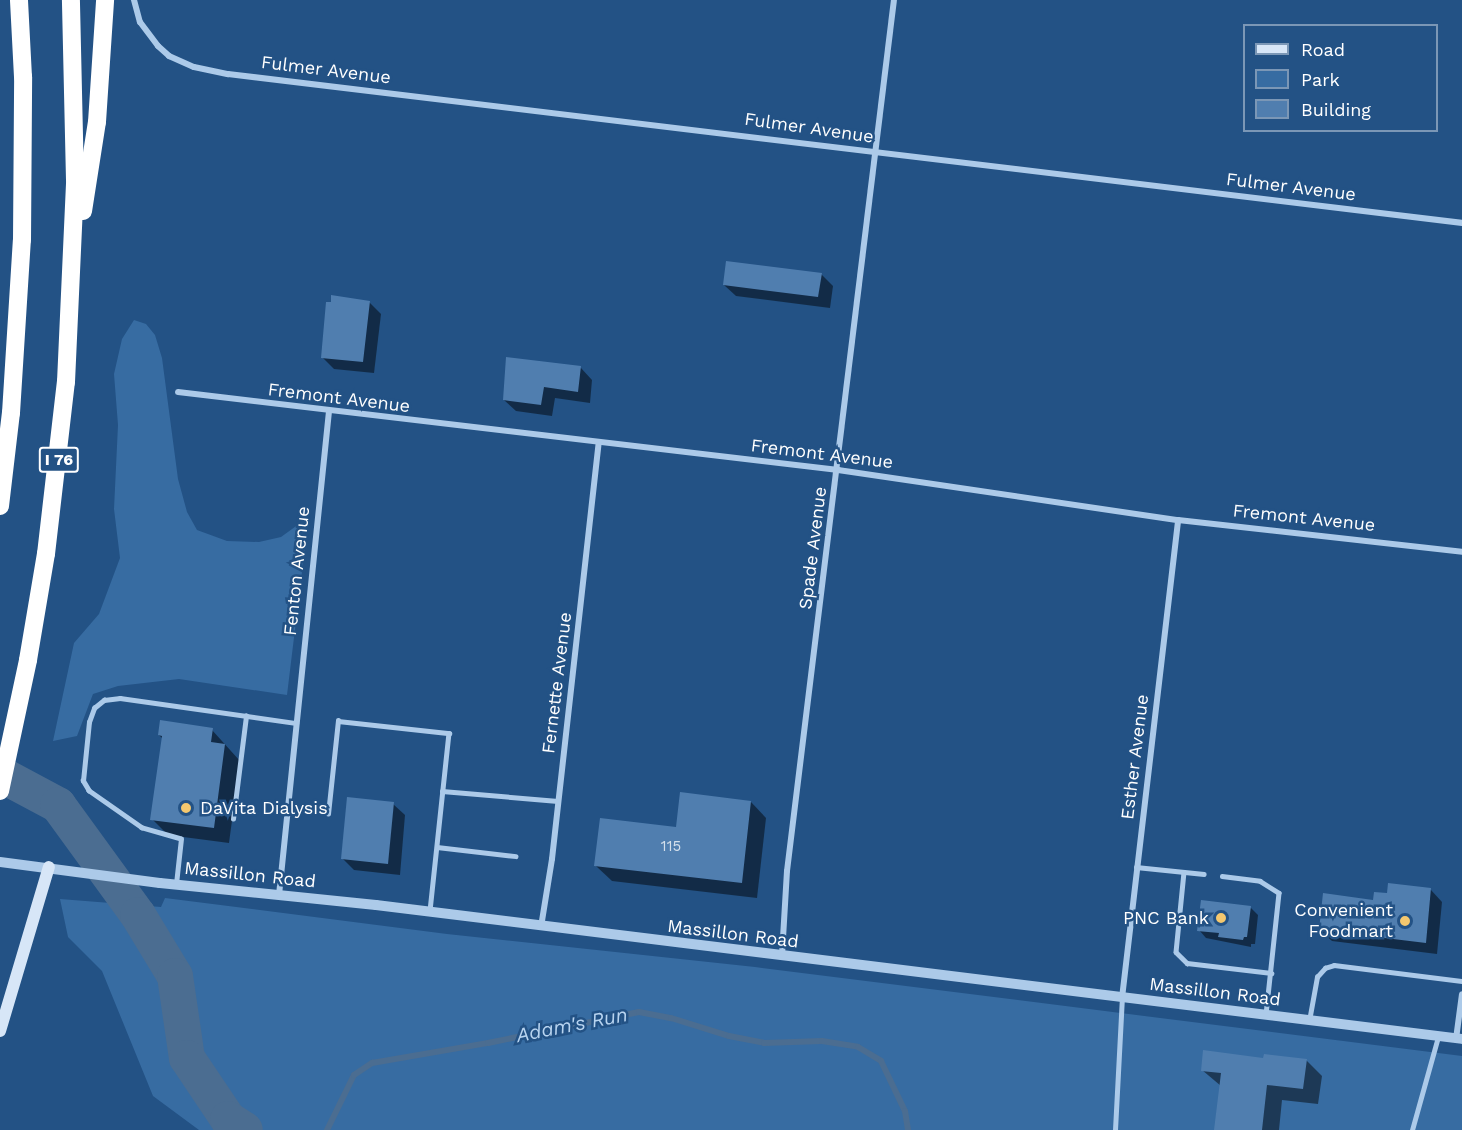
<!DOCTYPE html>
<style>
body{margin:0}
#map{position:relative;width:1462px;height:1130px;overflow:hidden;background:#235285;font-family:"Work Sans",sans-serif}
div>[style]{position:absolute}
.green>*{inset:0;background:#376ca2}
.shadow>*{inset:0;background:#0007}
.stream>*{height:6px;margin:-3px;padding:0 3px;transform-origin:3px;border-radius:3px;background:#4b6d91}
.river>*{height:36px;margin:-18px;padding:0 18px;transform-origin:18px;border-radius:18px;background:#4b6d91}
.building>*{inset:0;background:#507eaf}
.service>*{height:4.5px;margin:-2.25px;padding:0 2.25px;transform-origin:2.25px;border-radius:2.25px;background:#accae9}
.minor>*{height:6px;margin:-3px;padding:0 3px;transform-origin:3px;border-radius:3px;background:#accae9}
.tertiary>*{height:10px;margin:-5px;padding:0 5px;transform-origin:5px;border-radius:5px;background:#accae9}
.secondary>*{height:12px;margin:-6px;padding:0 6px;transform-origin:6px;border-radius:6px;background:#d7e6f7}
.motorway>*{height:18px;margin:-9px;padding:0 9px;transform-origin:9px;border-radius:9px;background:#fff}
.dots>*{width:16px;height:16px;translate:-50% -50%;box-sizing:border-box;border:3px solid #235285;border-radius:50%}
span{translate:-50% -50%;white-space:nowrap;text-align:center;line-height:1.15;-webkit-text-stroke:5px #235285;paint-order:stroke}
.number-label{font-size:15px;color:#d3dfeb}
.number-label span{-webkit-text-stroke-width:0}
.shield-label span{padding:2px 4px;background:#235285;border:2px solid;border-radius:4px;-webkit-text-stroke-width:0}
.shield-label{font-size:16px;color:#fff;font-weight:700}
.street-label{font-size:18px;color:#fff}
.poi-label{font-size:18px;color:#fff}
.left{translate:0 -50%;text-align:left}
.right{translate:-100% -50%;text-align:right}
.water-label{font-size:20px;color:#b8d4f0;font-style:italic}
.legend{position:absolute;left:1243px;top:24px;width:195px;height:108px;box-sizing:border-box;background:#235285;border:2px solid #7b97b6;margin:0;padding:8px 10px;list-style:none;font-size:18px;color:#fff}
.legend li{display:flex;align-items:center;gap:12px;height:30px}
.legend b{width:30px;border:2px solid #7b97b6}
</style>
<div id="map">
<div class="green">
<div style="clip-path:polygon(134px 320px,146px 324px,155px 335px,162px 358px,178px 479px,187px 512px,197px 530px,227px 541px,259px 542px,281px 537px,299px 524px,306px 539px,287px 695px,179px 679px,118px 686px,93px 694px,77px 736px,53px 741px,74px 643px,99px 614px,120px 558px,114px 509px,118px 425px,114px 374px,122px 339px)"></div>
<div style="clip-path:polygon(165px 898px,447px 934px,755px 967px,1462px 1056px,1462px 1130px,199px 1130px,153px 1096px,102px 971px,68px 937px,60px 899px,161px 907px)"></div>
</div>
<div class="shadow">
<div style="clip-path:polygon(821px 274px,833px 286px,830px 308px,736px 296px,724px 285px)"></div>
<div style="clip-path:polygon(369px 302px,381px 314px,374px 373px,334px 369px,322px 357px)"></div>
<div style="clip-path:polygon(581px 368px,592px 380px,590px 403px,555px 398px,552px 416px,516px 411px,504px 400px)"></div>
<div style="clip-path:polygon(212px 730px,240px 761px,229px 843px,168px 835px,152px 819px,163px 739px,159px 735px)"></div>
<div style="clip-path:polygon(751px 802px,766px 818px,757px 898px,612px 881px,596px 866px,677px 829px)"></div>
<div style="clip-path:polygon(393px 804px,405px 815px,400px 875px,354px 870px,343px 859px)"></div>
<div style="clip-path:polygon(1431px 890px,1442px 902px,1437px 954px,1332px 941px,1320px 930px,1388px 895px)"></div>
<div style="clip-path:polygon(1251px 908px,1258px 915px,1255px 944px,1251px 944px,1251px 947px,1206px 938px,1199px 930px)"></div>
<div style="clip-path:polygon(1264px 1059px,1306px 1060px,1322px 1076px,1318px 1104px,1282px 1100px,1279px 1130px,1215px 1130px,1221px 1086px,1202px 1070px)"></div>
</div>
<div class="stream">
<div style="left:327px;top:1130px;width:61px;rotate:-63.9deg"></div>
<div style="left:354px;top:1075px;width:22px;rotate:-34deg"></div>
<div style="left:372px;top:1063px;width:118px;rotate:-9.8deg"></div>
<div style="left:488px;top:1043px;width:154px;rotate:-11.6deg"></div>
<div style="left:639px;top:1012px;width:33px;rotate:11deg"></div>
<div style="left:671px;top:1018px;width:61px;rotate:17.2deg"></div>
<div style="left:729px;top:1036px;width:36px;rotate:11deg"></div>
<div style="left:764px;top:1043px;width:58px;rotate:-2deg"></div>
<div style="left:822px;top:1041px;width:36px;rotate:9deg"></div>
<div style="left:858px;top:1047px;width:27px;rotate:31deg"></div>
<div style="left:881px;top:1061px;width:55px;rotate:64.4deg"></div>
<div style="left:905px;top:1111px;width:19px;rotate:81deg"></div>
</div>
<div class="river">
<div style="left:0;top:774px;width:66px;rotate:28.1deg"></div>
<div style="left:58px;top:805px;width:136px;rotate:54deg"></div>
<div style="left:138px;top:915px;width:71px;rotate:58.8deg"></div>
<div style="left:175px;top:976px;width:83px;rotate:81.7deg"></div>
<div style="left:187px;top:1058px;width:73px;rotate:56.1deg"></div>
<div style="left:228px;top:1119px;width:20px;rotate:33deg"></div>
</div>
<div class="building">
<div style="clip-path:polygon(726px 261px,822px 273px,818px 297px,723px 285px)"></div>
<div style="clip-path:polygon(331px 295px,370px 301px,363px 362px,321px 358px,326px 302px,331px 302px)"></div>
<div style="clip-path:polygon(506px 357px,581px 366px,578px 392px,544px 387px,541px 405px,503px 400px)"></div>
<div style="clip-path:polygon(160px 720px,213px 728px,211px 742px,225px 744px,214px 828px,150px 820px,162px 736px,158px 735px)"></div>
<div style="clip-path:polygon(680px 792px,751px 801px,742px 883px,594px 866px,600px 818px,676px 827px)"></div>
<div style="clip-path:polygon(347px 797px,394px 802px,388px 864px,341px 859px)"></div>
<div style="clip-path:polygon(1388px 883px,1431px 888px,1426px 943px,1319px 930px,1323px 893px,1373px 900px,1374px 892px,1387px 893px)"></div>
<div style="clip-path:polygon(1201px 900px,1251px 906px,1247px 937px,1244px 937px,1243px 940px,1218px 937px,1219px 933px,1197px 931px)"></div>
<div style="clip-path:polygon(1203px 1050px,1263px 1058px,1264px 1054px,1307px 1059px,1303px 1089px,1267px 1085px,1262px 1130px,1214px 1130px,1221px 1073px,1201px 1071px)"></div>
</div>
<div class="service">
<div style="left:442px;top:791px;width:116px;rotate:4.9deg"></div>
<div style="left:328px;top:814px;width:94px;rotate:-83.9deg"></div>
<div style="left:338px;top:721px;width:112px;rotate:6.2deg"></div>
<div style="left:449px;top:733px;width:178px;rotate:96.1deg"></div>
<div style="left:233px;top:819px;width:104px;rotate:-82.8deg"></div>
<div style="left:437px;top:847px;width:79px;rotate:6.6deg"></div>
<div style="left:1136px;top:867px;width:68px;rotate:5.9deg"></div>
<div style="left:1184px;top:872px;width:80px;rotate:95.7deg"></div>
<div style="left:1176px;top:952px;width:16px;rotate:45deg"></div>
<div style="left:1187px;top:963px;width:85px;rotate:6.8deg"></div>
<div style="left:1222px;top:876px;width:38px;rotate:7deg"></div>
<div style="left:1260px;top:881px;width:22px;rotate:32deg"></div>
<div style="left:1279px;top:893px;width:123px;rotate:96.1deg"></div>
<div style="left:176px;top:884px;width:45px;rotate:-83.7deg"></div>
<div style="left:181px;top:839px;width:41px;rotate:-164.2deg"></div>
<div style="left:142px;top:828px;width:65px;rotate:-145.1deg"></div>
<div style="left:89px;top:791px;width:12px;rotate:-121deg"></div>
<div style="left:83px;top:781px;width:59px;rotate:-84.2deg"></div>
<div style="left:89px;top:722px;width:15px;rotate:-70deg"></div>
<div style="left:94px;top:708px;width:13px;rotate:-39deg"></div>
<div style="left:104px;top:700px;width:16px;rotate:-7deg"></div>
<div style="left:120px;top:698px;width:178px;rotate:8.1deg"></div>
<div style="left:1309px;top:1021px;width:45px;rotate:-79.7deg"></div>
<div style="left:1317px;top:977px;width:12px;rotate:-48deg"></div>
<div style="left:1325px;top:968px;width:9px;rotate:-18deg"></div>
<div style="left:1334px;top:965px;width:129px;rotate:7.1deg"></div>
<div style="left:1115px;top:1130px;width:132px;rotate:-87deg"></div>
<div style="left:1412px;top:1130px;width:97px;rotate:-74.4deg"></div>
</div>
<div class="minor">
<div style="left:134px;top:0;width:23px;rotate:75deg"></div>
<div style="left:140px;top:22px;width:30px;rotate:53deg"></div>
<div style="left:158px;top:46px;width:15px;rotate:42deg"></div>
<div style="left:169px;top:56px;width:27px;rotate:24deg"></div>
<div style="left:194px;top:67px;width:35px;rotate:12deg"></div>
<div style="left:228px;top:74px;width:1243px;rotate:6.88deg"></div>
<div style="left:178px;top:392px;width:665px;rotate:6.74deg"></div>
<div style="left:838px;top:470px;width:344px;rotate:8.4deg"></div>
<div style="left:1178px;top:520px;width:286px;rotate:6.4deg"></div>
<div style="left:279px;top:895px;width:486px;rotate:-84.1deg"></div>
<div style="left:541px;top:927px;width:69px;rotate:-80.8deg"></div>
<div style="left:552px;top:859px;width:419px;rotate:-83.6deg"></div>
<div style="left:782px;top:955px;width:84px;rotate:-86.6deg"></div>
<div style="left:787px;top:871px;width:878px;rotate:-83deg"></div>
<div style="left:1122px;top:998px;width:481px;rotate:-83.3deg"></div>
<div style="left:1456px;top:1039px;width:45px;rotate:-82.4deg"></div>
</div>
<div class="tertiary">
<div style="left:0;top:862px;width:161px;rotate:7.5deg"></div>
<div style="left:160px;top:883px;width:217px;rotate:5.8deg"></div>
<div style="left:376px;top:905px;width:1094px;rotate:7.03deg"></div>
</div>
<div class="secondary">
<div style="left:0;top:1031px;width:171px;rotate:-73.4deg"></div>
</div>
<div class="motorway">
<div style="left:83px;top:211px;width:90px;rotate:-81.1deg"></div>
<div style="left:97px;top:122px;width:122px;rotate:-86.2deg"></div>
<div style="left:0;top:506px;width:94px;rotate:-83.3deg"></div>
<div style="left:11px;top:413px;width:173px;rotate:-86.4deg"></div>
<div style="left:22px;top:240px;width:163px;rotate:-89.6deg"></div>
<div style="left:23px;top:77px;width:77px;rotate:-93deg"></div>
<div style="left:0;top:791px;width:134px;rotate:-77.9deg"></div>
<div style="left:28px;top:660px;width:108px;rotate:-80.4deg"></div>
<div style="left:46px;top:554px;width:173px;rotate:-83.4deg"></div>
<div style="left:66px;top:382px;width:202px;rotate:-87.4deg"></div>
<div style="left:75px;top:180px;width:180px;rotate:-91.3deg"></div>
</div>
<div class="dots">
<div style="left:186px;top:808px;background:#f4c86f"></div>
<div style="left:1221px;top:918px;background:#f4c86f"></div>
<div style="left:1405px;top:921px;background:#f4c86f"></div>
</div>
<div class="number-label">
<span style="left:671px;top:847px">115</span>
</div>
<div class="shield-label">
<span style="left:59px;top:460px">I 76</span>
</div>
<div class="street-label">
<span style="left:326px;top:70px;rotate:7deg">Fulmer Avenue</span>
<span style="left:809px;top:128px;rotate:8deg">Fulmer Avenue</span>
<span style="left:1291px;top:187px;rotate:7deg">Fulmer Avenue</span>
<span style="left:339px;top:398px;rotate:7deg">Fremont Avenue</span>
<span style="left:822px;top:454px;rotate:7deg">Fremont Avenue</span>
<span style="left:1304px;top:518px;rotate:6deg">Fremont Avenue</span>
<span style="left:813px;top:548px;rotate:-83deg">Spade Avenue</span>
<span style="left:297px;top:571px;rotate:-84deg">Fenton Avenue</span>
<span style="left:557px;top:683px;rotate:-83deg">Fernette Avenue</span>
<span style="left:1135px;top:757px;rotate:-83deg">Esther Avenue</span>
<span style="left:250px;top:875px;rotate:6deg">Massillon Road</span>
<span style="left:733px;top:934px;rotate:7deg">Massillon Road</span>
<span style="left:1215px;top:992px;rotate:7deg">Massillon Road</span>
</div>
<div class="poi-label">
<span class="left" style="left:200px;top:808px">DaVita Dialysis</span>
<span class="right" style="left:1393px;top:921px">Convenient<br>Foodmart</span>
<span class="right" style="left:1209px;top:918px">PNC Bank</span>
</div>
<div class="water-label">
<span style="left:572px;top:1025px;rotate:-11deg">Adam's Run</span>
</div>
<ul class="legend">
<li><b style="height:8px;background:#d7e6f7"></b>Road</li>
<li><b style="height:16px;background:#376ca2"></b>Park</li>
<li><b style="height:16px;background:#507eaf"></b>Building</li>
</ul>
</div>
